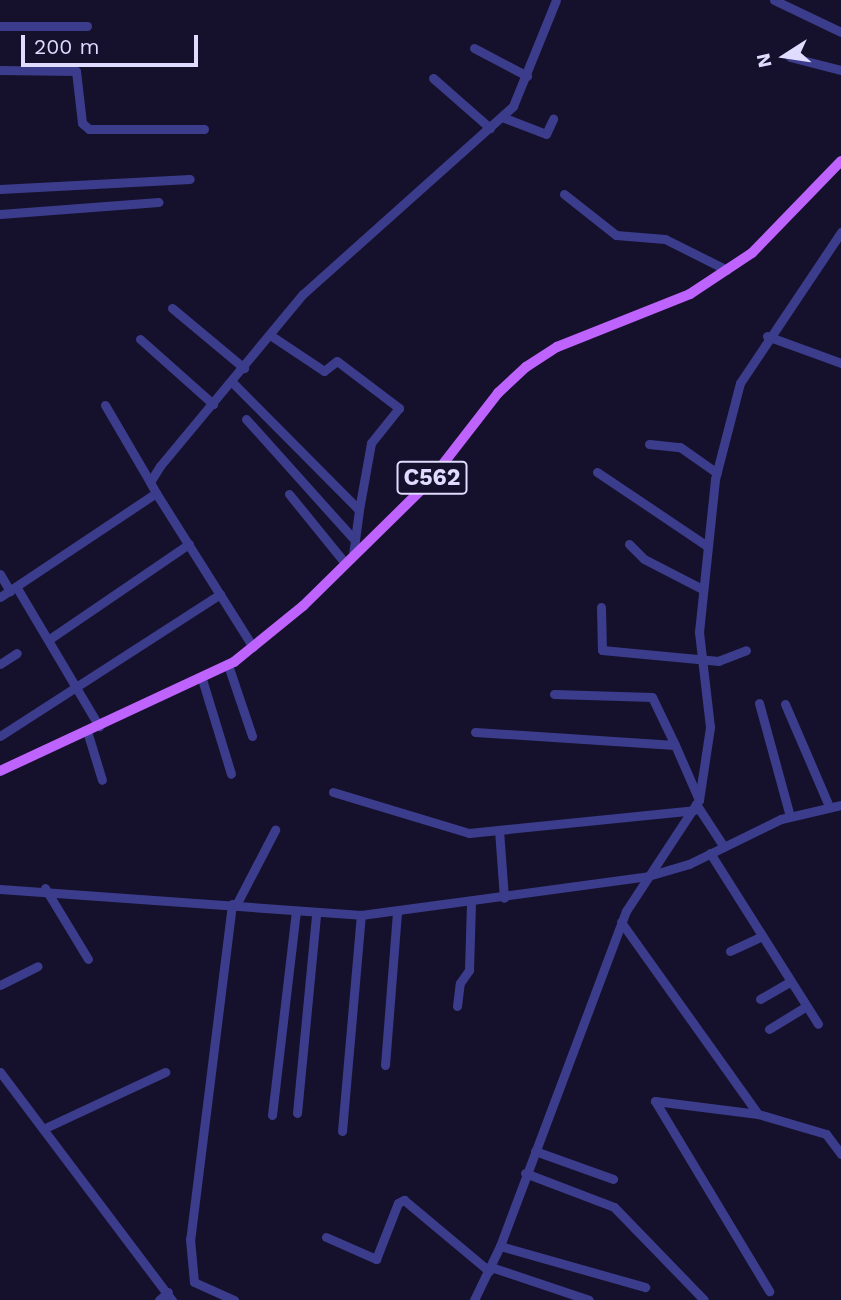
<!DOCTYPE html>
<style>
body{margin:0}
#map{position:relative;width:841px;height:1300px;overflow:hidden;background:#15112c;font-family:"Work Sans",sans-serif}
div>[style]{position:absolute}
.minor>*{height:9px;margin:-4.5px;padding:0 4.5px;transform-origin:4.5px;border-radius:4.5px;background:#3c3c8c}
.major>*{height:10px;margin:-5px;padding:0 5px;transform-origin:5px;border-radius:5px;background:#bf63ff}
span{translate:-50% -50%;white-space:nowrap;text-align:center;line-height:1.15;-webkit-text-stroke:7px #15112c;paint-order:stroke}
.shield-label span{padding:2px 5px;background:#15112c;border:2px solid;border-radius:5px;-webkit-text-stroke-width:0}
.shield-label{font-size:23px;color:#dfdcff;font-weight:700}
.north{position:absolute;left:750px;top:21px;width:70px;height:70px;-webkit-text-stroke:5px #15112c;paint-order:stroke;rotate:258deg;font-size:19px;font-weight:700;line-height:28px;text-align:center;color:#dfdcff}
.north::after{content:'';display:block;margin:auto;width:24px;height:32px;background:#dfdcff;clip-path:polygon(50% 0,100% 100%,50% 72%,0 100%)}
.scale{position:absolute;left:21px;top:35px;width:177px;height:32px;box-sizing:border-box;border:4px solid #dfdcff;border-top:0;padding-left:9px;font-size:21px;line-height:24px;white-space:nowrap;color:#dfdcff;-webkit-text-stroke:5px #15112c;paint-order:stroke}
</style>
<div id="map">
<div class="minor">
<div style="left:774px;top:0;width:74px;rotate:25.5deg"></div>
<div style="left:0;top:26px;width:87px"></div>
<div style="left:474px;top:48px;width:60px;rotate:27.8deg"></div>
<div style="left:790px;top:57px;width:53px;rotate:14.3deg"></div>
<div style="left:0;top:70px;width:76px;rotate:0.8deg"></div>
<div style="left:76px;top:71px;width:52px;rotate:83.4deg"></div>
<div style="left:82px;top:123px;width:9px;rotate:41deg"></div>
<div style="left:89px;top:129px;width:115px"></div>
<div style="left:433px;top:78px;width:76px;rotate:41.3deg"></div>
<div style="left:502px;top:117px;width:47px;rotate:21.1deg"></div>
<div style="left:546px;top:134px;width:17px;rotate:-65deg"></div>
<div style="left:0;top:189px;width:190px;rotate:-3deg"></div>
<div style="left:564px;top:194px;width:66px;rotate:38.3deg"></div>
<div style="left:616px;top:235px;width:49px;rotate:4.7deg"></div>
<div style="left:665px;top:239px;width:69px;rotate:26.6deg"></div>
<div style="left:0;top:214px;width:159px;rotate:-4.3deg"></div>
<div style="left:172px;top:308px;width:94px;rotate:39.8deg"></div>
<div style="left:270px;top:335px;width:65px;rotate:33.7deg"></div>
<div style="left:324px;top:371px;width:16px;rotate:-38deg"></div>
<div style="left:337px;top:361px;width:78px;rotate:37.2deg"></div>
<div style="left:399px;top:408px;width:45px;rotate:128.7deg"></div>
<div style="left:371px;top:443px;width:68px;rotate:100.2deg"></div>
<div style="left:767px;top:336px;width:79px;rotate:20deg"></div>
<div style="left:140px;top:339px;width:98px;rotate:41.7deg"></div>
<div style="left:232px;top:382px;width:180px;rotate:45.2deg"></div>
<div style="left:359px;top:510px;width:45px;rotate:97.6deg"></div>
<div style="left:105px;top:405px;width:89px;rotate:59.7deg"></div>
<div style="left:246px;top:419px;width:159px;rotate:48.1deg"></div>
<div style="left:649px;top:444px;width:31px;rotate:6deg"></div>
<div style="left:680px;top:447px;width:45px;rotate:35.1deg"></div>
<div style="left:597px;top:472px;width:133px;rotate:33.9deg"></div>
<div style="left:156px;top:493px;width:13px;rotate:-119deg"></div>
<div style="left:150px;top:482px;width:19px;rotate:-58deg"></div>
<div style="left:160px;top:466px;width:224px;rotate:-50.3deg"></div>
<div style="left:303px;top:294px;width:282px;rotate:-41.8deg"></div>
<div style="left:513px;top:106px;width:114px;rotate:-67.9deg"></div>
<div style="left:289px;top:494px;width:89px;rotate:50.9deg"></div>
<div style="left:629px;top:544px;width:21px;rotate:45deg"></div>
<div style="left:644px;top:559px;width:65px;rotate:27.3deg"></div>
<div style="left:0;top:574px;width:20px;rotate:60deg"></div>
<div style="left:17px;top:588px;width:161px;rotate:59.3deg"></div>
<div style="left:0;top:597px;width:187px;rotate:-33.7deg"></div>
<div style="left:156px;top:493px;width:182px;rotate:57.8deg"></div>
<div style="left:601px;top:607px;width:43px;rotate:88.7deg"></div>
<div style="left:602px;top:650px;width:117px;rotate:5.4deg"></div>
<div style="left:718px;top:661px;width:30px;rotate:-21deg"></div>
<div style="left:51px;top:638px;width:167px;rotate:-34.3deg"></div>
<div style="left:0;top:664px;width:20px;rotate:-33deg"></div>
<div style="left:228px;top:665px;width:75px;rotate:71.3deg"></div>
<div style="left:202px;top:679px;width:99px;rotate:73deg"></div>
<div style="left:554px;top:694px;width:98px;rotate:1.8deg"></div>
<div style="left:652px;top:697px;width:53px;rotate:64.4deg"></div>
<div style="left:759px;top:703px;width:117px;rotate:74.7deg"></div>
<div style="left:785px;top:704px;width:111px;rotate:66.7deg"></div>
<div style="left:87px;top:731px;width:51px;rotate:73deg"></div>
<div style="left:475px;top:732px;width:200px;rotate:3.7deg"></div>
<div style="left:675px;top:745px;width:60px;rotate:66.4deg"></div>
<div style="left:0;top:736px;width:262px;rotate:-32.8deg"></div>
<div style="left:333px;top:792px;width:142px;rotate:16.8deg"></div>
<div style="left:469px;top:833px;width:226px;rotate:-5.8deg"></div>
<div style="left:696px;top:804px;width:51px;rotate:56.9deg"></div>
<div style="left:499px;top:830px;width:68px;rotate:85.8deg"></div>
<div style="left:710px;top:853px;width:202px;rotate:57.7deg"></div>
<div style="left:45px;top:888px;width:83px;rotate:58.8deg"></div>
<div style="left:0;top:889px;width:362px;rotate:4.1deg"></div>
<div style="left:361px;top:915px;width:290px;rotate:-7.7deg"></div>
<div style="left:648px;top:876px;width:43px;rotate:-16.3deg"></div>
<div style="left:689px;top:864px;width:102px;rotate:-26.1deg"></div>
<div style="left:781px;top:819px;width:62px;rotate:-13.1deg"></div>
<div style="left:232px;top:904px;width:338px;rotate:97.1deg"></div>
<div style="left:190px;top:1239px;width:43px;rotate:84.7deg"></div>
<div style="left:194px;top:1282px;width:44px;rotate:24.2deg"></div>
<div style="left:236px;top:905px;width:85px;rotate:-62.5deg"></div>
<div style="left:621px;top:922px;width:236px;rotate:54.5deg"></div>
<div style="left:758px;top:1114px;width:71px;rotate:16.4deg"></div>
<div style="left:826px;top:1134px;width:25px;rotate:53deg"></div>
<div style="left:730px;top:951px;width:33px;rotate:-25deg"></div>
<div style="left:0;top:985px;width:42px;rotate:-26.6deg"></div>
<div style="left:760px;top:999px;width:32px;rotate:-30deg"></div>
<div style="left:457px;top:1006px;width:23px;rotate:-83deg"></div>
<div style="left:460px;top:983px;width:16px;rotate:-55deg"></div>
<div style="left:469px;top:970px;width:68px;rotate:-88.3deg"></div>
<div style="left:769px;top:1029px;width:42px;rotate:-31.4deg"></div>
<div style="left:385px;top:1065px;width:154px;rotate:-85.5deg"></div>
<div style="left:0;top:1072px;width:286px;rotate:53deg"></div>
<div style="left:297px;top:1113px;width:200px;rotate:-84.5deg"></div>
<div style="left:758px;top:1114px;width:104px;rotate:-172.8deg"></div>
<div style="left:655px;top:1101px;width:222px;rotate:59deg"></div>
<div style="left:272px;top:1115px;width:204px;rotate:-83.3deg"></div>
<div style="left:43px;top:1129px;width:135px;rotate:-25deg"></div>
<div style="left:342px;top:1131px;width:217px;rotate:-85deg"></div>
<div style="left:535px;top:1151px;width:83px;rotate:19.7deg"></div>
<div style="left:525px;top:1173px;width:95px;rotate:20.9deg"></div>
<div style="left:614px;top:1207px;width:129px;rotate:45.9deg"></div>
<div style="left:326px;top:1237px;width:55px;rotate:23.7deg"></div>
<div style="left:376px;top:1259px;width:60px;rotate:-68.6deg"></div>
<div style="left:398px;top:1203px;width:7px;rotate:-27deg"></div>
<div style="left:404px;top:1200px;width:111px;rotate:39.9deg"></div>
<div style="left:500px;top:1246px;width:151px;rotate:15.8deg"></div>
<div style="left:491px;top:1267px;width:103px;rotate:18.6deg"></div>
<div style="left:159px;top:1300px;width:12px;rotate:-42deg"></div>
<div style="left:474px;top:1300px;width:60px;rotate:-64.3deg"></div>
<div style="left:500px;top:1246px;width:358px;rotate:-69.4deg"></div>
<div style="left:626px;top:911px;width:133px;rotate:-56.7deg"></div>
<div style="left:699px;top:800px;width:74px;rotate:-81.4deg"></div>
<div style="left:710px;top:727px;width:96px;rotate:-96.6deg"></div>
<div style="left:699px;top:632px;width:154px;rotate:-84deg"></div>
<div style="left:715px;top:479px;width:99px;rotate:-75.4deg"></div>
<div style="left:740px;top:383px;width:182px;rotate:-56.2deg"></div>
</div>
<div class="major">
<div style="left:0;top:771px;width:258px;rotate:-25deg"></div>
<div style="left:234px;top:662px;width:89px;rotate:-39.1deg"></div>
<div style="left:303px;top:606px;width:177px;rotate:-44.5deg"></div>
<div style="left:429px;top:482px;width:113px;rotate:-52.2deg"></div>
<div style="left:498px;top:393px;width:38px;rotate:-43deg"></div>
<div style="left:526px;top:367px;width:37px;rotate:-33deg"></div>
<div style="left:557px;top:347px;width:143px;rotate:-21.7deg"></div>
<div style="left:690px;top:294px;width:74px;rotate:-33.5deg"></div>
<div style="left:752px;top:253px;width:128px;rotate:-45.9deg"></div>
</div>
<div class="shield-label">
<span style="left:432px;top:478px">C562</span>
</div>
<div class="north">N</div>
<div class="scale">200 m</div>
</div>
